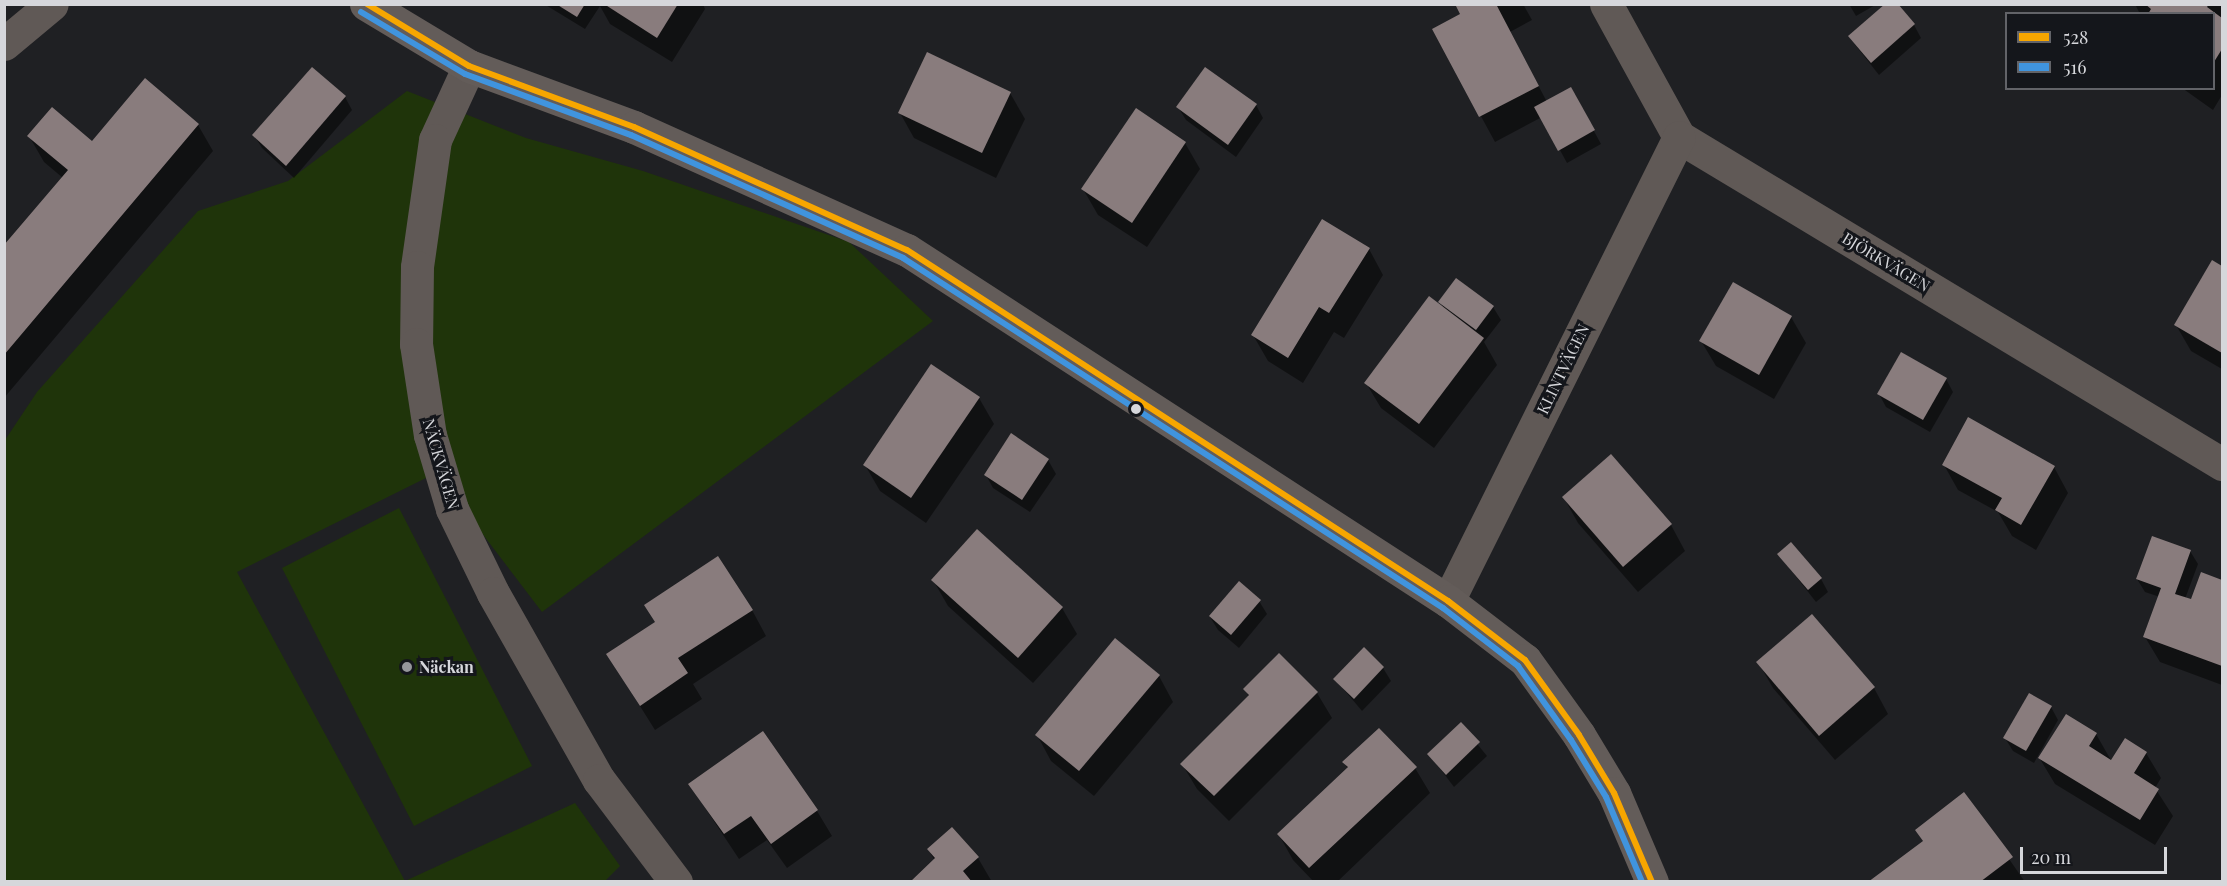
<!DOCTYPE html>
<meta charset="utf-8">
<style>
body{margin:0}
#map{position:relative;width:2227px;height:886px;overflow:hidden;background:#1f2023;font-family:"Playfair Display",serif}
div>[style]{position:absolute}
.green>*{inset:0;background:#1f340a}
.shadow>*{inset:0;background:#0007}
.building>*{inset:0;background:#897c7d}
.street>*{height:33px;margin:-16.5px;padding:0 16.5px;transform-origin:16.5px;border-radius:16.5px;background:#605956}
.secondary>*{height:33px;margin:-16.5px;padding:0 16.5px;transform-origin:16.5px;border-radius:16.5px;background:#635c59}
.bus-1>*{height:6px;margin:-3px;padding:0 3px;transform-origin:3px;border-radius:3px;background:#f7a600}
.bus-2>*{height:6px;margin:-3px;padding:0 3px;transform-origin:3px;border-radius:3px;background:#4094de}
.dots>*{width:16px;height:16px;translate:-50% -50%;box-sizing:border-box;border:3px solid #14161b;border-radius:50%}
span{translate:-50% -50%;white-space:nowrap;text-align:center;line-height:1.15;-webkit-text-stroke:6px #14161b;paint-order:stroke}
.street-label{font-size:16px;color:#d6d7db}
.poi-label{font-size:16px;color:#d6d7db;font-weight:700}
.left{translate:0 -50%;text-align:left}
.frame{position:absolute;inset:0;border:6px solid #d6d7db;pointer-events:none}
.legend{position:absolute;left:2005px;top:12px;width:210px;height:78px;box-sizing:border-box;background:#14161b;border:2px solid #626368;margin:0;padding:8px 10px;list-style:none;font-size:18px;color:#d6d7db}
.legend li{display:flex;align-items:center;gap:12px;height:30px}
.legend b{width:30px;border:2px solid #626368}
.scale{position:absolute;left:2020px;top:847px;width:147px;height:27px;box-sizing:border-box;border:3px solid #d6d7db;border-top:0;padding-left:8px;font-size:18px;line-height:21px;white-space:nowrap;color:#d6d7db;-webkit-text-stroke:4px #14161b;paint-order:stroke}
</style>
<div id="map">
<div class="green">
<div style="clip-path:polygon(407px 91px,526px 138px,643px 171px,849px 242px,933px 321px,542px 612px,436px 473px,237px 572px,405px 881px,5px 882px,5px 440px,37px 392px,198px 211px,288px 181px)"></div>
<div style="clip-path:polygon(399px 508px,532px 766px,414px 826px,282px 568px)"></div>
<div style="clip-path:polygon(575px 803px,620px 866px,605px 881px,405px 881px)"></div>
</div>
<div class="shadow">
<div style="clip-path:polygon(544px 4px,703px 4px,705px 9px,672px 62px,610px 24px,600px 6px,585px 29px)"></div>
<div style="clip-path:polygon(1457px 4px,1523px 4px,1532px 20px,1510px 32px,1547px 102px,1571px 89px,1601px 144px,1567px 163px,1542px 117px,1495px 142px,1434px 30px,1462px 15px)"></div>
<div style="clip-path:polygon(1849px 4px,1877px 4px,1856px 16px)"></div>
<div style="clip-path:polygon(2135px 4px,2222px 4px,2222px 95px,2213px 110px,2182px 88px,2214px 88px,2214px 14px,2140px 14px)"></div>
<div style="clip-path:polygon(1914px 25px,1921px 38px,1879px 75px,1849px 37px)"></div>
<div style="clip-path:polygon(1010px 93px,1025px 119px,996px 178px,914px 138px,900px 113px)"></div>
<div style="clip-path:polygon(345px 97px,352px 110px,294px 178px,262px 148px,254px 135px)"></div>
<div style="clip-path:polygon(1256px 105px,1263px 118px,1236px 157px,1186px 120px,1178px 107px)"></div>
<div style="clip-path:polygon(198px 125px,213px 151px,4px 398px,4px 247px,63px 178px,44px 162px,29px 136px,93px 143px)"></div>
<div style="clip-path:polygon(1185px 143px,1200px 169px,1147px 247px,1098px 215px,1083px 189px)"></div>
<div style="clip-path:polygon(1369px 249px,1383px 275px,1344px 338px,1334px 332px,1303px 383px,1268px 361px,1253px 335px)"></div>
<div style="clip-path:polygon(2212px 262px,2222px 268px,2222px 369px,2191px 351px,2176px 325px)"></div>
<div style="clip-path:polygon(1456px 280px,1493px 307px,1501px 320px,1484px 342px,1497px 365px,1434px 448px,1381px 408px,1366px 383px,1445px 311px,1440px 302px)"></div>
<div style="clip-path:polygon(1791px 317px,1806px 343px,1774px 399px,1716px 366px,1701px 341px)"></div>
<div style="clip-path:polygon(1946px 379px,1953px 392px,1930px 432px,1886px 407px,1879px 394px)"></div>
<div style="clip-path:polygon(979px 398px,994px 424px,926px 523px,880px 491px,865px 465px)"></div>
<div style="clip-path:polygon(1012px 435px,1048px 460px,1056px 474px,1030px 512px,993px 488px,986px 475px)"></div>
<div style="clip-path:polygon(1611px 457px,1671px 525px,1685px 551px,1638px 592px,1578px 523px,1564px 498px)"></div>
<div style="clip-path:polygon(1944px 465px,2054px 467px,2068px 493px,2036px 550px,2012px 536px,1998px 512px,1958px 490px)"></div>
<div style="clip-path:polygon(977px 532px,1062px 608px,1077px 634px,1033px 683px,948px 606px,933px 580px)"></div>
<div style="clip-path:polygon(2190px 551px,2198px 564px,2185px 599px,2192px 601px,2202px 574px,2222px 581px,2222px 685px,2160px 662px,2145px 637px,2160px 597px,2145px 592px,2137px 579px)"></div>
<div style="clip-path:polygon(1779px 555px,1821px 579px,1828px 592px,1816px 602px)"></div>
<div style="clip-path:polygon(1259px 601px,1267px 614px,1239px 648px,1218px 630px,1210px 617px)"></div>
<div style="clip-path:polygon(752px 610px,766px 636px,693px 684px,702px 699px,655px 730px,623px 679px)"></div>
<div style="clip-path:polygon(1812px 616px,1874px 688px,1888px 714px,1835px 760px,1773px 688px,1758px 662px)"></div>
<div style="clip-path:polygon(1383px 668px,1391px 681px,1362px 711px,1335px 679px)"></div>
<div style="clip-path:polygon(1159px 676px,1173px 702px,1094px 796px,1051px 761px,1037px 735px)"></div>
<div style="clip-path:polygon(1245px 689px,1317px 693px,1332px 718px,1229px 821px,1197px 789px,1182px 764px,1249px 697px)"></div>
<div style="clip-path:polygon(2051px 707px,2058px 720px,2034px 763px,2013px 751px,2005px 738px)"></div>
<div style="clip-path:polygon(1461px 724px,1487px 756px,1454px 787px,1429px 754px)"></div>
<div style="clip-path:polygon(2096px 734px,2112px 762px,2146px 753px,2161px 778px,2155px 788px,2173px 816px,2155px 845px,2055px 784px,2040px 759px)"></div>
<div style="clip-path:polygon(1344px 762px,1415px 768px,1430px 793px,1337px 882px,1314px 882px,1293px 860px,1279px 835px,1348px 769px)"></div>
<div style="clip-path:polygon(690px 785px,817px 811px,832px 836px,787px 868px,767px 840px,739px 859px)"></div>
<div style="clip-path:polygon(1964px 794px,2025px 882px,1871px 882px,1924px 843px,1917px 830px)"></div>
<div style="clip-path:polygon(928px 849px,978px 858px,992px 882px,912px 882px,935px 861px)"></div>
</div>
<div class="building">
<div style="clip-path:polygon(556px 4px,585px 4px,577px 17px)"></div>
<div style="clip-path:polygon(604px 4px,678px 4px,657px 38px)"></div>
<div style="clip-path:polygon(1455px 4px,1496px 4px,1539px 86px,1479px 117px,1432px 29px,1460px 14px)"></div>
<div style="clip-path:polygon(1885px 4px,1898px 4px,1915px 24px,1871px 63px,1848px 36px)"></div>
<div style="clip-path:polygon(2145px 4px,2209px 4px,2207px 7px,2222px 18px,2222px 49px,2214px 62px,2214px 14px,2148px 14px,2151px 9px)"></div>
<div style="clip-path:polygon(927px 52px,1011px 92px,982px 153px,898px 113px)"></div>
<div style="clip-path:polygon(312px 67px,346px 96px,286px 166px,252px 135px)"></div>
<div style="clip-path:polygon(1205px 67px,1257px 104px,1228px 145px,1176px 107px)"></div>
<div style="clip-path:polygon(145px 78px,199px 124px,4px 355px,4px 245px,68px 170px,27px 136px,52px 107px,92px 141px)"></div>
<div style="clip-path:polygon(1571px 87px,1595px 130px,1558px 151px,1534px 107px)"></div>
<div style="clip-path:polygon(1136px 108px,1186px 142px,1132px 223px,1081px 189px)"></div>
<div style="clip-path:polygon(1322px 219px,1370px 248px,1329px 313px,1319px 307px,1288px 358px,1251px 335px)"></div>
<div style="clip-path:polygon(2212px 260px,2222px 266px,2222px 353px,2174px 325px)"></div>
<div style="clip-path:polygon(1456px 278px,1494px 306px,1476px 330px,1438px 302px)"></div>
<div style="clip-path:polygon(1733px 282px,1792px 316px,1759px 375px,1699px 341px)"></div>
<div style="clip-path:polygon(1429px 296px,1484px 338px,1419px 424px,1364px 383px)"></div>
<div style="clip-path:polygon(1901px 352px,1947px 378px,1923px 420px,1877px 394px)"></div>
<div style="clip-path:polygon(931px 364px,980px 397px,911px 498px,863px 465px)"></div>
<div style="clip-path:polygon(1968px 417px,2055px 466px,2021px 525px,1995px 510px,2002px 498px,1942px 465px)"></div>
<div style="clip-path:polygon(1011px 433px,1049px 459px,1022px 500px,984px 475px)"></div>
<div style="clip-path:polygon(1611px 454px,1672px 524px,1623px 567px,1562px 497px)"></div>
<div style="clip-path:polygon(977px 529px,1063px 607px,1018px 658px,931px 580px)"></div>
<div style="clip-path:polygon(2152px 536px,2191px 550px,2175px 594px,2191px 599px,2201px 572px,2222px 580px,2222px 666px,2143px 637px,2161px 588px,2136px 579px)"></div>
<div style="clip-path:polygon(1791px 542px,1822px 578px,1808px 590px,1777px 554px)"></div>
<div style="clip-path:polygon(718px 556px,753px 610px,678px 658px,688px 673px,640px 706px,606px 654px,655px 622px,644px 605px)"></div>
<div style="clip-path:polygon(1239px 581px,1261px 600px,1231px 635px,1209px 616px)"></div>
<div style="clip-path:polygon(1812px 614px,1875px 687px,1819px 736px,1756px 662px)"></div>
<div style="clip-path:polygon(1115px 638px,1160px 675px,1079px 771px,1035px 735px)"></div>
<div style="clip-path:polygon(1364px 647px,1384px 667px,1354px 699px,1333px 679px)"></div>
<div style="clip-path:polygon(1279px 653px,1318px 692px,1214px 796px,1180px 764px,1249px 695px,1243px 689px)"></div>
<div style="clip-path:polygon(2029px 693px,2052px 706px,2026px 751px,2003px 738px)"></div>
<div style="clip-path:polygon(2066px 714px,2097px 733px,2089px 746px,2111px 760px,2125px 738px,2147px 752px,2134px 773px,2159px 789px,2140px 820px,2038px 758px)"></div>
<div style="clip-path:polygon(1461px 722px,1480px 742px,1446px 775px,1427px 754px)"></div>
<div style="clip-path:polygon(1379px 728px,1417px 767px,1309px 868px,1277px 834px,1348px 767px,1342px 762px)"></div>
<div style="clip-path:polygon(763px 731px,818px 810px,771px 844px,751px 816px,724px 834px,688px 784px)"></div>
<div style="clip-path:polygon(1964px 792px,2013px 857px,1980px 882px,1868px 882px,1923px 841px,1915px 830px)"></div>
<div style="clip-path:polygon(952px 827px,979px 857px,963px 871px,972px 882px,910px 882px,935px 858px,927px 849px)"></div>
</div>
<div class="street">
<div style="left:1606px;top:4px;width:152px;rotate:61.2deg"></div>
<div style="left:1679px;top:137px;width:634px;rotate:31.06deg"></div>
<div style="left:4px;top:44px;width:62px;rotate:-39.8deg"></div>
<div style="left:469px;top:66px;width:81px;rotate:114.7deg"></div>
<div style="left:435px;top:140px;width:128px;rotate:98.1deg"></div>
<div style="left:417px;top:267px;width:77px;rotate:90.7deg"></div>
<div style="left:416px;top:344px;width:92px;rotate:81.3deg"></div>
<div style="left:430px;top:435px;width:77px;rotate:73.4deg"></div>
<div style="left:452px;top:509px;width:93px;rotate:64deg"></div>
<div style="left:493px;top:593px;width:215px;rotate:60.5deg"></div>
<div style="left:599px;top:780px;width:128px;rotate:53deg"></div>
<div style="left:1448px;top:601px;width:518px;rotate:-63.53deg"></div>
</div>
<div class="secondary">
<div style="left:366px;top:4px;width:120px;rotate:31deg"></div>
<div style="left:469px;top:66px;width:176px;rotate:20.3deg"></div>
<div style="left:634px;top:127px;width:299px;rotate:24.3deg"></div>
<div style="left:907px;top:250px;width:645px;rotate:32.98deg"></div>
<div style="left:1448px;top:601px;width:97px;rotate:37.5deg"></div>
<div style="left:1525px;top:660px;width:92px;rotate:54.2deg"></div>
<div style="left:1579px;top:735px;width:68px;rotate:58.9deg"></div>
<div style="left:1614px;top:793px;width:97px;rotate:66.9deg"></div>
</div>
<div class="bus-1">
<div style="left:367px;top:4px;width:119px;rotate:31.3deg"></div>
<div style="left:469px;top:66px;width:176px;rotate:20.3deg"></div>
<div style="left:634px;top:127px;width:299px;rotate:24.3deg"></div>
<div style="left:907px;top:250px;width:645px;rotate:32.98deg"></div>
<div style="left:1448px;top:601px;width:97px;rotate:37.5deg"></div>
<div style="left:1525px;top:660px;width:92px;rotate:54.2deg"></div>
<div style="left:1579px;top:735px;width:68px;rotate:58.9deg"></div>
<div style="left:1614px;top:793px;width:97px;rotate:66.9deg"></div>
</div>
<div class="bus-2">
<div style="left:361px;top:12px;width:121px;rotate:30.8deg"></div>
<div style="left:465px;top:74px;width:177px;rotate:20.2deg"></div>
<div style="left:631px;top:135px;width:299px;rotate:24.3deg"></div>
<div style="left:903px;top:258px;width:644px;rotate:32.95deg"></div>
<div style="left:1443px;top:608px;width:95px;rotate:37.7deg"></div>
<div style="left:1518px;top:666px;width:91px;rotate:54.4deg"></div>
<div style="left:1571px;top:740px;width:67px;rotate:58.4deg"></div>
<div style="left:1606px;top:797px;width:92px;rotate:67deg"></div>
</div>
<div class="dots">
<div style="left:1136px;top:409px;background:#d6d7db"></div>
<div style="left:407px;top:667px;background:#96979b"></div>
</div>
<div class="street-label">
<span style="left:1886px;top:262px;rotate:31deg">BJÖRKVÄGEN</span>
<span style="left:1563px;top:369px;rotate:-64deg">KLINTVÄGEN</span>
<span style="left:441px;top:464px;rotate:74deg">NÄCKVÄGEN</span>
</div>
<div class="poi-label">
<span class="left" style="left:419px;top:667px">Näckan</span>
</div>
<div class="frame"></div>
<ul class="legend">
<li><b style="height:8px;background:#f7a600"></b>528</li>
<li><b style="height:8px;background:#4094de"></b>516</li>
</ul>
<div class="scale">20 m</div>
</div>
